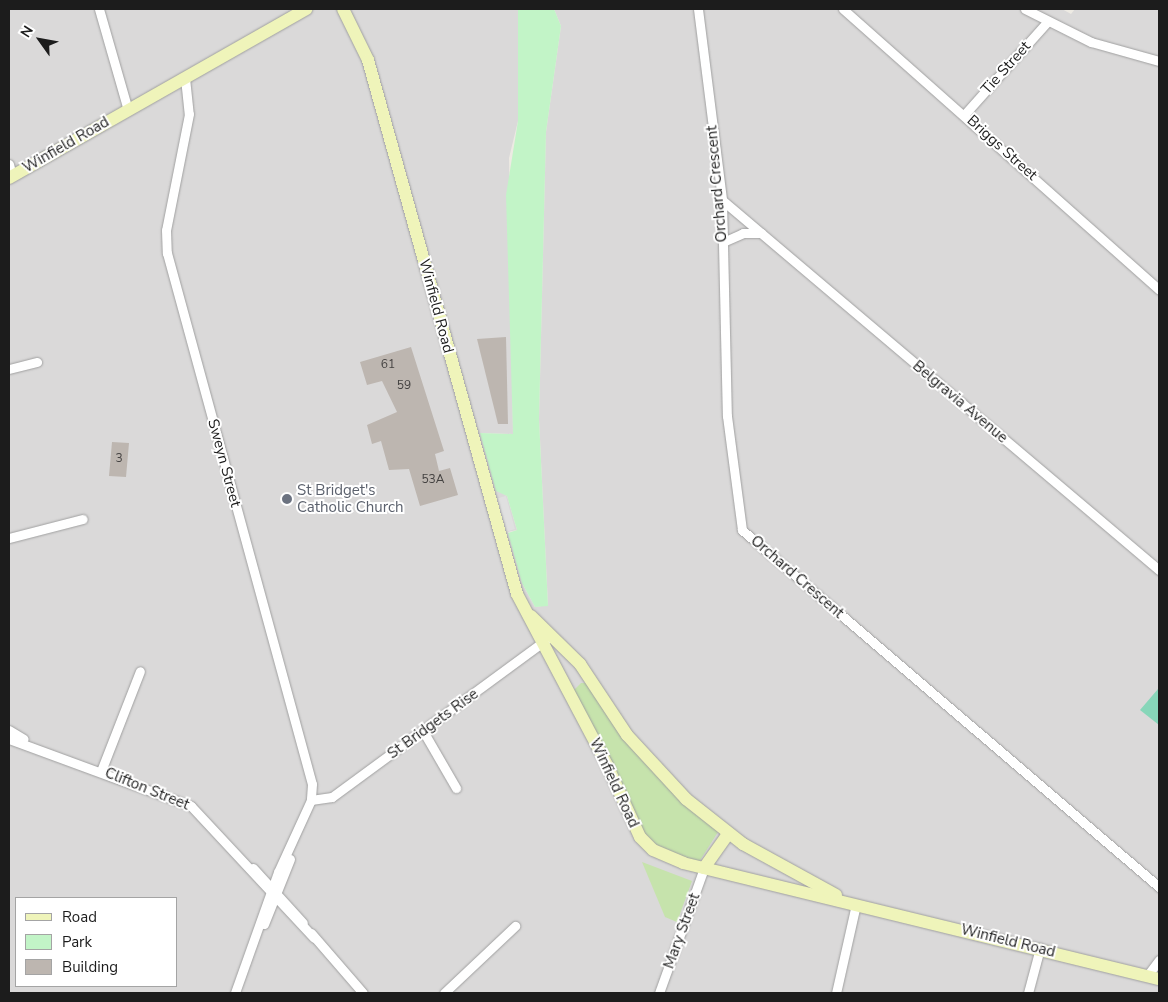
<!DOCTYPE html>
<style>
body{margin:0}
#map{position:relative;width:1168px;height:1002px;overflow:hidden;background:#edeae3;font-family:"Nunito Sans",sans-serif}
div>[style]{position:absolute}
.residential>*{inset:0;background:#dad9d9}
.grass>*{inset:0;background:#c6e3ac}
.park>*{inset:0;background:#c2f4c7}
.pitch>*{inset:0;background:#87d6b9}
.parking>*{inset:0;background:#e0e0e0}
.building>*{inset:0;background:#bdb6b0}
.roads{filter:drop-shadow(0 0 1px #a0a0a0) drop-shadow(0 0 1px #a0a0a0)}
.street>*{height:9px;margin:-4.5px;padding:0 4.5px;transform-origin:4.5px;border-radius:4.5px;background:#fff}
.secondary>*{height:12px;margin:-6px;padding:0 6px;transform-origin:6px;border-radius:6px;background:#eff4ba}
.dots>*{width:14px;height:14px;translate:-50% -50%;box-sizing:border-box;border:2px solid #fff;border-radius:50%}
span{translate:-50% -50%;white-space:nowrap;text-align:center;line-height:1.15;-webkit-text-stroke:4px #fff;paint-order:stroke}
.number-label{font-size:12px;color:#444241}
.number-label span{-webkit-text-stroke-width:0}
.street-label{font-size:15px;color:#1c1c1c}
.worship-label{font-size:15px;color:#5b616d}
.left{translate:0 -50%;text-align:left}
.frame{position:absolute;inset:0;border:10px solid #1c1c1c;pointer-events:none}
.legend{position:absolute;left:15px;top:897px;width:162px;height:90px;box-sizing:border-box;background:#fff;border:1px solid #a4a4a4;margin:0;padding:6px 9px;list-style:none;font-size:15px;color:#1c1c1c}
.legend li{display:flex;align-items:center;gap:10px;height:25px}
.legend b{width:25px;border:1px solid #a4a4a4}
.north{position:absolute;left:15px;top:15px;width:50px;height:50px;-webkit-text-stroke:4px #fff;paint-order:stroke;rotate:302deg;font-size:14px;font-weight:700;line-height:20px;text-align:center;color:#1c1c1c}
.north::after{content:'';display:block;margin:auto;width:18px;height:22px;background:#1c1c1c;clip-path:polygon(50% 0,100% 100%,50% 72%,0 100%)}
</style>
<div id="map">
<div class="residential">
<div style="clip-path:polygon(evenodd,9px 9px,518px 9px,518px 121px,509px 158px,513px 434px,481px 433px,498px 491px,507px 496px,517px 530px,508px 532px,522px 583px,535px 607px,548px 605px,539px 419px,546px 132px,561px 26px,554px 9px,1062px 9px,1071px 14px,1075px 9px,1159px 9px,1159px 993px,9px 993px,9px 9px,16px 898px,176px 898px,176px 986px,16px 986px,16px 898px)"></div>
</div>
<div class="grass">
<div style="clip-path:polygon(581px 683px,587px 683px,684px 803px,718px 832px,699px 862px,677px 857px,646px 839px,574px 690px)"></div>
<div style="clip-path:polygon(642px 862px,692px 881px,677px 922px,665px 917px)"></div>
</div>
<div class="park">
<div style="clip-path:polygon(518px 9px,554px 9px,561px 26px,546px 132px,539px 419px,548px 606px,535px 607px,522px 583px,508px 533px,517px 530px,507px 496px,496px 491px,480px 433px,513px 434px,506px 195px,518px 121px)"></div>
</div>
<div class="pitch">
<div style="clip-path:polygon(1158px 689px,1159px 689px,1159px 725px,1140px 710px)"></div>
</div>
<div class="parking">
<div style="clip-path:polygon(506px 496px,515px 529px,505px 532px,495px 499px)"></div>
</div>
<div class="building">
<div style="clip-path:polygon(506px 337px,508px 424px,498px 424px,477px 339px)"></div>
<div style="clip-path:polygon(411px 347px,444px 451px,435px 454px,439px 471px,450px 468px,458px 495px,420px 506px,409px 469px,389px 470px,381px 441px,372px 444px,367px 425px,397px 412px,382px 381px,367px 385px,360px 362px)"></div>
<div style="clip-path:polygon(112px 442px,129px 443px,126px 477px,109px 476px)"></div>
</div>
<div class="roads">
<div class="street">
<div style="left:99px;top:9px;width:105px;rotate:74deg"></div>
<div style="left:698px;top:9px;width:193px;rotate:82.8deg"></div>
<div style="left:722px;top:200px;width:216px;rotate:88.7deg"></div>
<div style="left:727px;top:416px;width:115px;rotate:82.5deg"></div>
<div style="left:742px;top:530px;width:549px;rotate:40.57deg"></div>
<div style="left:843px;top:9px;width:423px;rotate:41.6deg"></div>
<div style="left:1025px;top:9px;width:74px;rotate:26.6deg"></div>
<div style="left:1091px;top:42px;width:71px;rotate:15.6deg"></div>
<div style="left:185px;top:78px;width:36px;rotate:84deg"></div>
<div style="left:189px;top:114px;width:118px;rotate:101.2deg"></div>
<div style="left:166px;top:230px;width:23px;rotate:88deg"></div>
<div style="left:167px;top:253px;width:550px;rotate:74.73deg"></div>
<div style="left:312px;top:784px;width:16px;rotate:94deg"></div>
<div style="left:311px;top:800px;width:79px;rotate:114.6deg"></div>
<div style="left:278px;top:872px;width:128px;rotate:109.6deg"></div>
<div style="left:964px;top:115px;width:126px;rotate:-48.2deg"></div>
<div style="left:9px;top:164px;width:12px;rotate:76deg"></div>
<div style="left:722px;top:200px;width:573px;rotate:40.25deg"></div>
<div style="left:723px;top:242px;width:22px;rotate:-24deg"></div>
<div style="left:743px;top:233px;width:18px"></div>
<div style="left:9px;top:369px;width:29px;rotate:-14deg"></div>
<div style="left:9px;top:538px;width:76px;rotate:-14.4deg"></div>
<div style="left:9px;top:730px;width:17px;rotate:31deg"></div>
<div style="left:423px;top:731px;width:66px;rotate:59.9deg"></div>
<div style="left:9px;top:739px;width:194px;rotate:20.2deg"></div>
<div style="left:191px;top:806px;width:180px;rotate:47deg"></div>
<div style="left:101px;top:771px;width:107px;rotate:-68.7deg"></div>
<div style="left:311px;top:800px;width:21px;rotate:-8deg"></div>
<div style="left:332px;top:797px;width:265px;rotate:-36.3deg"></div>
<div style="left:253px;top:868px;width:74px;rotate:47.7deg"></div>
<div style="left:264px;top:924px;width:70px;rotate:-68.2deg"></div>
<div style="left:311px;top:933px;width:79px;rotate:49.1deg"></div>
<div style="left:1147px;top:976px;width:20px;rotate:-53deg"></div>
<div style="left:444px;top:993px;width:98px;rotate:-43.3deg"></div>
<div style="left:659px;top:993px;width:133px;rotate:-70.2deg"></div>
<div style="left:836px;top:993px;width:91px;rotate:-77.3deg"></div>
<div style="left:1028px;top:993px;width:47px;rotate:-75.1deg"></div>
</div>
<div class="secondary">
<div style="left:343px;top:9px;width:57px;rotate:63.9deg"></div>
<div style="left:368px;top:60px;width:554px;rotate:74.41deg"></div>
<div style="left:517px;top:594px;width:193px;rotate:62.2deg"></div>
<div style="left:607px;top:765px;width:79px;rotate:65.4deg"></div>
<div style="left:640px;top:837px;width:18px;rotate:45deg"></div>
<div style="left:653px;top:850px;width:33px;rotate:23deg"></div>
<div style="left:683px;top:863px;width:490px;rotate:13.7deg"></div>
<div style="left:9px;top:178px;width:342px;rotate:-29.6deg"></div>
<div style="left:531px;top:616px;width:69px;rotate:44.4deg"></div>
<div style="left:580px;top:664px;width:85px;rotate:56.5deg"></div>
<div style="left:627px;top:735px;width:87px;rotate:47.3deg"></div>
<div style="left:686px;top:799px;width:73px;rotate:38.3deg"></div>
<div style="left:743px;top:844px;width:106px;rotate:28.7deg"></div>
<div style="left:704px;top:868px;width:42px;rotate:-54.8deg"></div>
</div>
</div>
<div class="dots">
<div style="left:287px;top:499px;background:#6b7280"></div>
</div>
<div class="number-label">
<span style="left:388px;top:365px">61</span>
<span style="left:404px;top:386px">59</span>
<span style="left:119px;top:459px">3</span>
<span style="left:433px;top:480px">53A</span>
</div>
<div class="street-label">
<span style="left:1006px;top:68px;rotate:-48deg">Tie Street</span>
<span style="left:66px;top:145px;rotate:-30deg">Winfield Road</span>
<span style="left:1002px;top:148px;rotate:42deg">Briggs Street</span>
<span style="left:717px;top:184px;rotate:-95deg">Orchard Crescent</span>
<span style="left:436px;top:306px;rotate:75deg">Winfield Road</span>
<span style="left:960px;top:402px;rotate:40deg">Belgravia Avenue</span>
<span style="left:224px;top:463px;rotate:75deg">Sweyn Street</span>
<span style="left:797px;top:577px;rotate:41deg">Orchard Crescent</span>
<span style="left:433px;top:724px;rotate:-36deg">St Bridgets Rise</span>
<span style="left:614px;top:783px;rotate:65deg">Winfield Road</span>
<span style="left:147px;top:789px;rotate:22deg">Clifton Street</span>
<span style="left:682px;top:931px;rotate:-70deg">Mary Street</span>
<span style="left:1008px;top:941px;rotate:14deg">Winfield Road</span>
</div>
<div class="worship-label">
<span class="left" style="left:297px;top:499px">St Bridget's<br>Catholic Church</span>
</div>
<div class="frame"></div>
<ul class="legend">
<li><b style="height:6px;background:#eff4ba"></b>Road</li>
<li><b style="height:14px;background:#c2f4c7"></b>Park</li>
<li><b style="height:14px;background:#bdb6b0"></b>Building</li>
</ul>
<div class="north">N</div>
</div>
